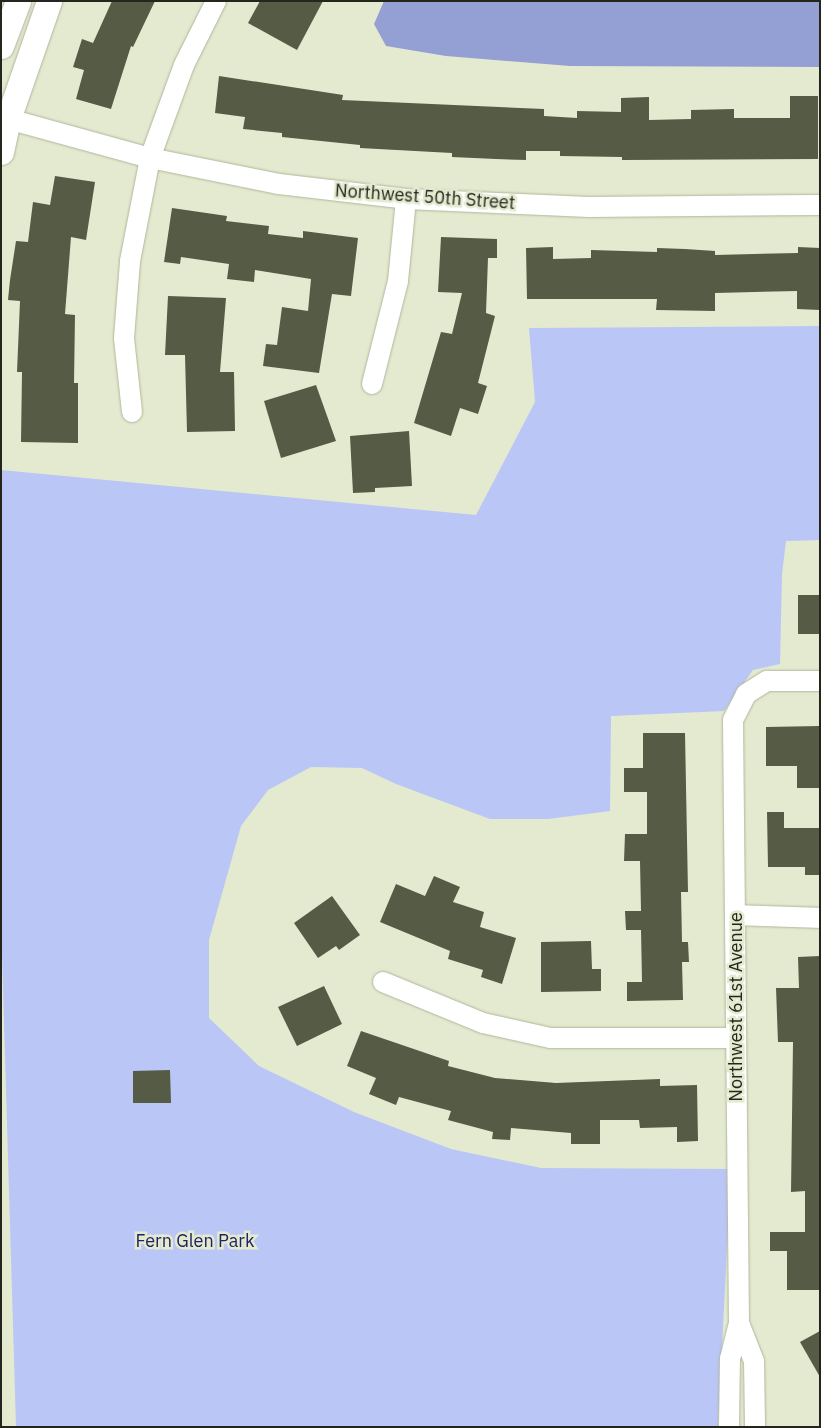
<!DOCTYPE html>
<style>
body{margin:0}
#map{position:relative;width:821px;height:1428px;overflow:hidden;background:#e3eacf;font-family:"IBM Plex Sans",sans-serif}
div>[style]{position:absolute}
.green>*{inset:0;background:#bac6f6}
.water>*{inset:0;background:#949fd4}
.building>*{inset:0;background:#555b44}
.roads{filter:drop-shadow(0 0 1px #b0b69d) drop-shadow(0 0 1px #b0b69d)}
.minor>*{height:20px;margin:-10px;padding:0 10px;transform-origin:10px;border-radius:10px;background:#fff}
.tertiary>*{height:25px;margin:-12.5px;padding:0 12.5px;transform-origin:12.5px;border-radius:12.5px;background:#fff}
span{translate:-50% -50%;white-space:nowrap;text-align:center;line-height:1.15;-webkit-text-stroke:5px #e3eacf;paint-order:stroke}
.street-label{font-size:18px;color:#24261d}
.park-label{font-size:18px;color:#1f2360}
.frame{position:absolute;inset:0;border:2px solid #24261d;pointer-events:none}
</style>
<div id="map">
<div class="green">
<div style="clip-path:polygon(820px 326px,820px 540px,786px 541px,782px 574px,780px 664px,753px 670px,724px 711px,611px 716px,610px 811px,548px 819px,490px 819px,396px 784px,362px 768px,311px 767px,268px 790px,241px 826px,209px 940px,209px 1018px,259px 1066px,354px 1112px,451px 1149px,541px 1168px,731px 1169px,718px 1427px,16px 1427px,1px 921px,1px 470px,476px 515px,535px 402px,529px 328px)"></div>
</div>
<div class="water">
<div style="clip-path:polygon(384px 1px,820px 1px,820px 67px,570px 66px,446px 56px,386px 46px,374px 24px)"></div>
</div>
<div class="building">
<div style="clip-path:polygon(112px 1px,155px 1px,133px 47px,131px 46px,111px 109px,76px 99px,84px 70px,73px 67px,82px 39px,93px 43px)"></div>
<div style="clip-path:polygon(260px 1px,323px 1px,297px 50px,248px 23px)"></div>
<div style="clip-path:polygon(219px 76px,343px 95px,342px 100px,544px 109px,544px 116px,577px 118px,577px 111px,621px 112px,621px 98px,649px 97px,649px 120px,691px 119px,691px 110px,734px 109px,734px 118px,790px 118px,790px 96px,818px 96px,818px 159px,622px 160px,622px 157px,560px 156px,560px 151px,526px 151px,526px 160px,496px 159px,452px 157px,452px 153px,360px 148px,360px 145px,282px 137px,282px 133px,243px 129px,245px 117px,215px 113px)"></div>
<div style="clip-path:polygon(55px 176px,95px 182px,86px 240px,71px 237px,65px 314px,75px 315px,74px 383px,78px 383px,78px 443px,21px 442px,22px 372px,17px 372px,20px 301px,8px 300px,10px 280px,16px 241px,28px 242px,33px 202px,50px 205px)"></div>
<div style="clip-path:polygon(172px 208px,227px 216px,226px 221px,269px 226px,268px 234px,303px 238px,303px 231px,358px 238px,351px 296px,332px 294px,319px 373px,263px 366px,266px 344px,277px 345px,282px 307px,308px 311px,311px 279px,255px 270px,254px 282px,227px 279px,229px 264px,181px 257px,180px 264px,164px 262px)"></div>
<div style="clip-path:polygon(441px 237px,497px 239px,497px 258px,488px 258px,486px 313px,495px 316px,478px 383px,487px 386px,478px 414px,460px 408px,451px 436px,414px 423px,441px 332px,452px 334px,462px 293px,438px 292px)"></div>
<div style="clip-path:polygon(553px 247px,553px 259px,591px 258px,591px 250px,657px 252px,657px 248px,685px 249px,715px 251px,715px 255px,798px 253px,798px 247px,820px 248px,820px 310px,797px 309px,797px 291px,715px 293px,715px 311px,656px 310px,657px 299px,527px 299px,526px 248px)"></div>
<div style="clip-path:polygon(168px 296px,226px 298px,220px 372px,234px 372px,235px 431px,187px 432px,185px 355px,165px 355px)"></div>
<div style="clip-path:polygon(316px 385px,336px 441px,281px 458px,264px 401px)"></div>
<div style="clip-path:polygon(409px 431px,412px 486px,375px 488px,375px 492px,353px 493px,350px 436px)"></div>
<div style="clip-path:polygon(798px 595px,820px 595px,820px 634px,798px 634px)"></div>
<div style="clip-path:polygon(820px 726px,820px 788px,797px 788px,797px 766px,766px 766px,766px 727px)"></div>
<div style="clip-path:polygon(643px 733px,685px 733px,688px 892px,681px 892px,682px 942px,688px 942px,689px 962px,682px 962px,683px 1000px,627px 1001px,627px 982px,642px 982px,641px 930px,626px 930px,625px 911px,641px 911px,640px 861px,624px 861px,625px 834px,647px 834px,647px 792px,624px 792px,624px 768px,643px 768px)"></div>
<div style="clip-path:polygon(767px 812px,784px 812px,784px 828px,820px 828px,820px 875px,805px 875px,805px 867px,768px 867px)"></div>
<div style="clip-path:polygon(434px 876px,460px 887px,453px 902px,484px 912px,480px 927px,516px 938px,502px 984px,481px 977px,483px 970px,448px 959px,450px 951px,380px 922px,396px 884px,425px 896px)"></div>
<div style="clip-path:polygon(332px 896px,360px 935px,339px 950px,336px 946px,318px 958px,294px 923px)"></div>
<div style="clip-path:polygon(591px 941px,592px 969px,601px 969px,601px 991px,541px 992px,541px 942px)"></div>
<div style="clip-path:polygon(820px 956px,820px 1290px,787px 1290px,787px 1251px,770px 1251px,770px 1232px,805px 1232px,805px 1191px,791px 1192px,793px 1042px,778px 1042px,776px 988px,799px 988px,798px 957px)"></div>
<div style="clip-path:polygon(324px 986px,342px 1024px,297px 1046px,278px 1007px)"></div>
<div style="clip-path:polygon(361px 1031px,449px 1061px,448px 1066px,495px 1078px,556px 1083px,660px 1079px,660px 1086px,697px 1085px,698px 1141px,677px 1142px,677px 1127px,640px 1128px,639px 1120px,600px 1120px,600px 1144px,571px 1144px,571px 1133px,511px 1128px,510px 1140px,492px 1139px,493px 1132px,448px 1120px,451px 1111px,399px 1097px,396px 1105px,369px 1094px,376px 1078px,347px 1066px)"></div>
<div style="clip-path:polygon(170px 1070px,171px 1103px,133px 1103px,133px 1071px)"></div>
<div style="clip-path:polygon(820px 1331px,820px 1377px,800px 1342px)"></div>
</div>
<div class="roads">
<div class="minor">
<div style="left:1px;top:117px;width:155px;rotate:15.4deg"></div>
<div style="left:150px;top:158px;width:132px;rotate:11.4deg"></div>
<div style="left:279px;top:184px;width:128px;rotate:6.7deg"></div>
<div style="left:406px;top:199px;width:183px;rotate:2.5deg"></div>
<div style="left:589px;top:207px;width:231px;rotate:-0.5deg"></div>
<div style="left:372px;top:384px;width:106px;rotate:-75.8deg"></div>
<div style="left:398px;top:281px;width:82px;rotate:-84.4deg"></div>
<div style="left:132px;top:412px;width:74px;rotate:-96.2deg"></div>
<div style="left:124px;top:338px;width:77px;rotate:-85.5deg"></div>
<div style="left:130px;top:261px;width:105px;rotate:-79deg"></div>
<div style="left:150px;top:158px;width:99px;rotate:-69.9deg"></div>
<div style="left:184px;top:65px;width:72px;rotate:-63.4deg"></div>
<div style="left:736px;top:915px;width:84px;rotate:2deg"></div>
<div style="left:383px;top:982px;width:108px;rotate:22.3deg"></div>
<div style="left:483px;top:1023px;width:69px;rotate:12.6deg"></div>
<div style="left:550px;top:1038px;width:186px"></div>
<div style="left:739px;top:1323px;width:41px;rotate:68.5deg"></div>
<div style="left:754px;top:1361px;width:66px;rotate:89.1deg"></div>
<div style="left:729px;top:1427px;width:68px;rotate:-89.2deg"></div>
<div style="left:730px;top:1359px;width:37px;rotate:-76deg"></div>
<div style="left:739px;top:1323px;width:603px;rotate:-90.57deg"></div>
<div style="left:733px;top:720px;width:29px;rotate:-63deg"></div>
<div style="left:746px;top:694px;width:25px;rotate:-32deg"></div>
<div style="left:767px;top:681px;width:53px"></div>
</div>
<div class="tertiary">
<div style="left:1px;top:46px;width:48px;rotate:-69.3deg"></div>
<div style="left:1px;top:152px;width:34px;rotate:-78deg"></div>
<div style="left:8px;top:119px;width:125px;rotate:-70.8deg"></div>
</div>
</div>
<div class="street-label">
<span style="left:425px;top:197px;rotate:4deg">Northwest 50th Street</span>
<span style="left:736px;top:1007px;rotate:-90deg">Northwest 61st Avenue</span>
</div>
<div class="park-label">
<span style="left:195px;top:1241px">Fern Glen Park</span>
</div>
<div class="frame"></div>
</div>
